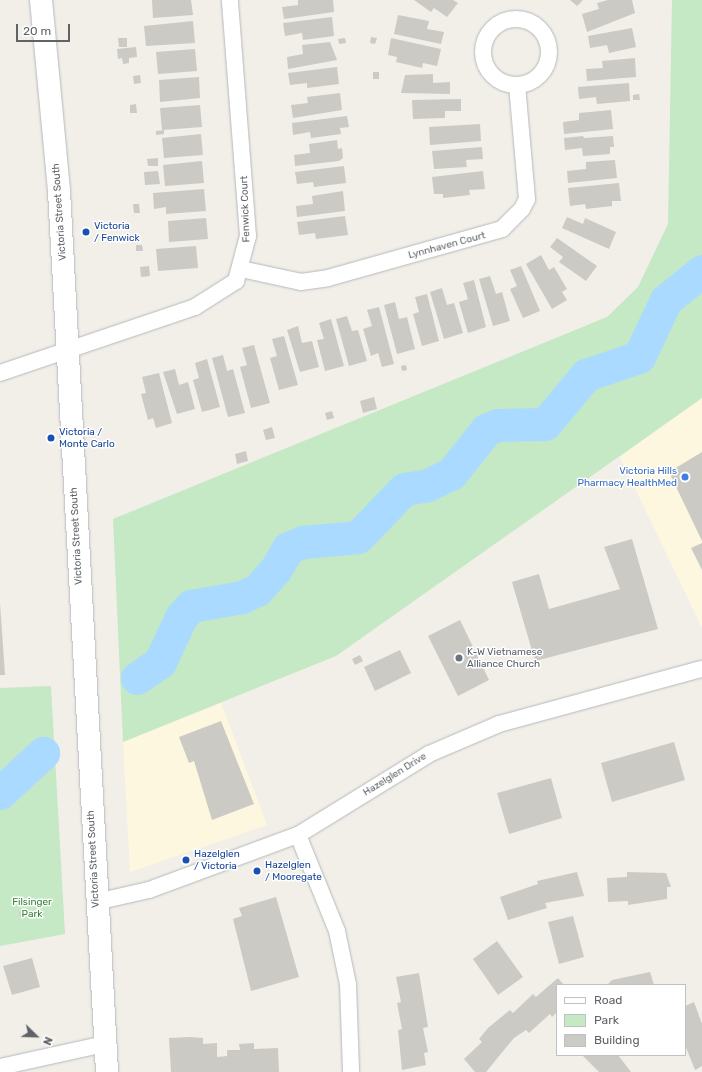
<!DOCTYPE html>
<style>
body{margin:0}
#map{position:relative;width:702px;height:1072px;overflow:hidden;background:#f1efe8;font-family:Rubik,sans-serif}
div>[style]{position:absolute}
.commercial>*{inset:0;background:#fef7e0}
.green>*{inset:0;background:#c5e8c5}
.river>*{height:33px;margin:-16.5px;padding:0 16.5px;transform-origin:16.5px;border-radius:16.5px;background:#aadaff}
.building>*{inset:0;background:#cccac5}
.roads{filter:drop-shadow(0 0 1px #b5b8bc) drop-shadow(0 0 1px #b5b8bc)}
.minor>*{height:16px;margin:-8px;padding:0 8px;transform-origin:8px;border-radius:8px;background:#fff}
.minor>.ring{margin:-8px;padding:0;box-sizing:content-box;background:none;border:16px solid #fff;border-radius:50%}
.secondary>*{height:22px;margin:-11px;padding:0 11px;transform-origin:11px;border-radius:11px;background:#fff}
.dots>*{width:11px;height:11px;translate:-50% -50%;box-sizing:border-box;border:2px solid #fff;border-radius:50%}
span{translate:-50% -50%;white-space:nowrap;text-align:center;line-height:1.15;-webkit-text-stroke:3px #fff;paint-order:stroke}
.street-label{font-size:10px;color:#5f6368}
.transit-label{font-size:10px;color:#164399}
.left{translate:0 -50%;text-align:left}
.shop-label{font-size:10px;color:#366cbe}
.right{translate:-100% -50%;text-align:right}
.worship-label{font-size:10px;color:#5b616d}
.park-label{font-size:10px;color:#348238}
.legend{position:absolute;left:556px;top:984px;width:130px;height:72px;box-sizing:border-box;background:#fff;border:1px solid #bfc1c3;margin:0;padding:5px 7px;list-style:none;font-size:12px;color:#5f6368}
.legend li{display:flex;align-items:center;gap:8px;height:20px}
.legend b{width:20px;border:1px solid #bfc1c3}
.north{position:absolute;left:16px;top:1016px;width:40px;height:40px;-webkit-text-stroke:3px #fff;paint-order:stroke;rotate:113deg;font-size:11px;font-weight:700;line-height:16px;text-align:center;color:#5f6368}
.north::after{content:'';display:block;margin:auto;width:14px;height:18px;background:#5f6368;clip-path:polygon(50% 0,100% 100%,50% 72%,0 100%)}
.scale{position:absolute;left:16px;top:24px;width:54px;height:18px;box-sizing:border-box;border:2px solid #5f6368;border-top:0;padding-left:5px;font-size:12px;line-height:14px;white-space:nowrap;color:#5f6368;-webkit-text-stroke:3px #fff;paint-order:stroke}
</style>
<div id="map">
<div class="commercial">
<div style="clip-path:polygon(702px 398px,702px 628px,620px 457px)"></div>
<div style="clip-path:polygon(221px 703px,267px 825px,130px 872px,123px 742px)"></div>
</div>
<div class="green">
<div style="clip-path:polygon(672px 0,702px 0,702px 398px,336px 656px,123px 742px,113px 519px,607px 317px,638px 287px,668px 224px)"></div>
<div style="clip-path:polygon(51px 686px,65px 934px,0 946px,0 688px)"></div>
</div>
<div class="river">
<div style="left:137px;top:678px;width:28px;rotate:-35deg"></div>
<div style="left:160px;top:662px;width:50px;rotate:-65deg"></div>
<div style="left:181px;top:617px;width:15px;rotate:-48deg"></div>
<div style="left:191px;top:606px;width:52px;rotate:-10deg"></div>
<div style="left:242px;top:597px;width:17px;rotate:-25deg"></div>
<div style="left:257px;top:590px;width:28px;rotate:-48deg"></div>
<div style="left:276px;top:569px;width:24px;rotate:-60deg"></div>
<div style="left:288px;top:548px;width:16px;rotate:-22deg"></div>
<div style="left:303px;top:542px;width:55px;rotate:-5.2deg"></div>
<div style="left:358px;top:537px;width:66px;rotate:-46.2deg"></div>
<div style="left:404px;top:489px;width:24px;rotate:-9deg"></div>
<div style="left:428px;top:485px;width:25px;rotate:-26deg"></div>
<div style="left:451px;top:474px;width:56px;rotate:-51.5deg"></div>
<div style="left:486px;top:430px;width:13px;rotate:-23deg"></div>
<div style="left:498px;top:425px;width:47px;rotate:-1.2deg"></div>
<div style="left:545px;top:424px;width:64px;rotate:-50.1deg"></div>
<div style="left:586px;top:375px;width:56px;rotate:-18.8deg"></div>
<div style="left:639px;top:357px;width:63px;rotate:-64.7deg"></div>
<div style="left:666px;top:300px;width:46px;rotate:-38.9deg"></div>
<div style="left:0;top:793px;width:59px;rotate:-42.9deg"></div>
</div>
<div class="building">
<div style="clip-path:polygon(152px 0,191px 0,193px 15px,153px 18px)"></div>
<div style="clip-path:polygon(298px 0,333px 0,334px 12px,284px 19px,282px 7px,298px 5px)"></div>
<div style="clip-path:polygon(414px 0,453px 0,458px 3px,447px 17px,434px 8px,431px 12px)"></div>
<div style="clip-path:polygon(570px 0,583px 0,577px 6px)"></div>
<div style="clip-path:polygon(608px 0,632px 0,635px 13px,587px 32px,582px 14px,599px 9px,597px 3px)"></div>
<div style="clip-path:polygon(398px 15px,429px 21px,427px 29px,444px 32px,441px 44px,394px 34px)"></div>
<div style="clip-path:polygon(332px 17px,334px 36px,303px 40px,302px 33px,285px 36px,283px 23px)"></div>
<div style="clip-path:polygon(193px 21px,195px 43px,146px 46px,144px 26px)"></div>
<div style="clip-path:polygon(632px 28px,636px 47px,609px 53px,607px 45px,590px 48px,588px 36px)"></div>
<div style="clip-path:polygon(371px 37px,377px 38px,375px 44px,370px 43px)"></div>
<div style="clip-path:polygon(118px 38px,127px 38px,127px 47px,119px 47px)"></div>
<div style="clip-path:polygon(345px 38px,346px 43px,339px 44px,338px 39px)"></div>
<div style="clip-path:polygon(391px 38px,441px 49px,437px 66px,423px 63px,422px 68px,396px 62px,397px 57px,388px 55px)"></div>
<div style="clip-path:polygon(330px 42px,337px 60px,288px 69px,287px 57px,303px 54px,302px 45px)"></div>
<div style="clip-path:polygon(136px 47px,137px 57px,129px 58px,129px 63px,123px 64px,122px 58px,118px 59px,117px 49px)"></div>
<div style="clip-path:polygon(195px 49px,197px 71px,158px 74px,156px 52px)"></div>
<div style="clip-path:polygon(635px 58px,636px 77px,587px 81px,586px 69px,603px 68px,602px 61px)"></div>
<div style="clip-path:polygon(337px 67px,339px 84px,307px 88px,307px 83px,290px 85px,288px 73px)"></div>
<div style="clip-path:polygon(373px 72px,379px 72px,379px 79px,373px 79px)"></div>
<div style="clip-path:polygon(433px 74px,433px 83px,450px 82px,450px 94px,401px 93px,405px 75px)"></div>
<div style="clip-path:polygon(140px 75px,141px 83px,134px 84px,133px 76px)"></div>
<div style="clip-path:polygon(199px 77px,200px 98px,160px 102px,159px 80px)"></div>
<div style="clip-path:polygon(629px 83px,630px 101px,597px 104px,596px 97px,579px 99px,578px 87px)"></div>
<div style="clip-path:polygon(340px 93px,342px 110px,293px 118px,291px 105px,308px 103px,307px 97px)"></div>
<div style="clip-path:polygon(639px 94px,640px 100px,633px 100px,633px 95px)"></div>
<div style="clip-path:polygon(461px 99px,461px 111px,445px 111px,445px 118px,413px 119px,412px 100px)"></div>
<div style="clip-path:polygon(136px 104px,137px 113px,130px 113px,130px 105px)"></div>
<div style="clip-path:polygon(200px 105px,202px 127px,162px 130px,160px 108px)"></div>
<div style="clip-path:polygon(611px 110px,613px 129px,564px 134px,563px 122px,579px 120px,579px 113px)"></div>
<div style="clip-path:polygon(347px 116px,349px 127px,340px 128px,341px 134px,311px 138px,310px 132px,293px 135px,292px 123px)"></div>
<div style="clip-path:polygon(480px 124px,481px 141px,430px 145px,429px 127px)"></div>
<div style="clip-path:polygon(164px 130px,164px 134px,156px 135px,156px 131px)"></div>
<div style="clip-path:polygon(201px 134px,203px 155px,164px 158px,162px 138px)"></div>
<div style="clip-path:polygon(583px 136px,584px 138px,613px 136px,614px 147px,610px 147px,610px 154px,583px 156px,582px 148px,565px 150px,564px 138px)"></div>
<div style="clip-path:polygon(337px 140px,338px 149px,342px 148px,343px 158px,339px 161px,295px 166px,294px 155px,310px 153px,309px 144px)"></div>
<div style="clip-path:polygon(482px 147px,483px 159px,466px 160px,467px 167px,434px 169px,432px 151px)"></div>
<div style="clip-path:polygon(158px 158px,158px 166px,148px 166px,147px 159px)"></div>
<div style="clip-path:polygon(615px 160px,617px 178px,568px 183px,567px 171px,586px 169px,586px 162px)"></div>
<div style="clip-path:polygon(202px 161px,204px 183px,165px 186px,163px 165px)"></div>
<div style="clip-path:polygon(344px 166px,346px 183px,314px 187px,313px 182px,297px 184px,295px 172px)"></div>
<div style="clip-path:polygon(158px 171px,160px 184px,145px 185px,144px 172px)"></div>
<div style="clip-path:polygon(483px 171px,485px 189px,469px 190px,470px 195px,443px 198px,443px 194px,434px 194px,432px 177px)"></div>
<div style="clip-path:polygon(619px 183px,621px 201px,612px 201px,612px 206px,586px 209px,585px 204px,570px 206px,568px 188px)"></div>
<div style="clip-path:polygon(204px 189px,206px 211px,166px 214px,166px 207px,154px 209px,153px 193px)"></div>
<div style="clip-path:polygon(343px 191px,345px 211px,297px 217px,296px 206px,313px 204px,312px 196px)"></div>
<div style="clip-path:polygon(133px 204px,139px 204px,140px 213px,134px 213px)"></div>
<div style="clip-path:polygon(345px 216px,348px 235px,316px 239px,315px 233px,299px 235px,297px 222px)"></div>
<div style="clip-path:polygon(567px 217px,583px 224px,585px 218px,616px 232px,609px 249px,562px 228px)"></div>
<div style="clip-path:polygon(206px 218px,208px 239px,169px 242px,168px 221px)"></div>
<div style="clip-path:polygon(557px 238px,597px 266px,586px 281px,559px 262px,563px 257px,550px 247px)"></div>
<div style="clip-path:polygon(136px 245px,142px 245px,143px 251px,136px 251px)"></div>
<div style="clip-path:polygon(196px 246px,198px 268px,158px 271px,156px 249px)"></div>
<div style="clip-path:polygon(541px 255px,549px 270px,554px 267px,567px 289px,562px 292px,567px 300px,552px 309px,526px 264px)"></div>
<div style="clip-path:polygon(149px 266px,150px 276px,141px 277px,140px 267px)"></div>
<div style="clip-path:polygon(521px 266px,540px 311px,523px 318px,510px 289px,517px 286px,510px 270px)"></div>
<div style="clip-path:polygon(490px 276px,496px 294px,502px 292px,510px 321px,493px 326px,479px 279px)"></div>
<div style="clip-path:polygon(474px 280px,486px 327px,468px 333px,459px 302px,468px 299px,463px 283px)"></div>
<div style="clip-path:polygon(442px 288px,447px 305px,454px 303px,463px 333px,444px 339px,430px 292px)"></div>
<div style="clip-path:polygon(427px 294px,439px 341px,422px 346px,413px 314px,419px 312px,415px 297px)"></div>
<div style="clip-path:polygon(395px 302px,399px 319px,407px 317px,415px 349px,397px 354px,384px 305px)"></div>
<div style="clip-path:polygon(379px 307px,394px 364px,382px 367px,378px 353px,371px 356px,363px 329px,372px 326px,367px 310px)"></div>
<div style="clip-path:polygon(347px 316px,352px 331px,358px 330px,367px 361px,349px 366px,336px 319px)"></div>
<div style="clip-path:polygon(331px 319px,344px 366px,325px 371px,317px 340px,324px 339px,319px 323px)"></div>
<div style="clip-path:polygon(298px 326px,302px 343px,312px 341px,319px 367px,300px 372px,287px 330px)"></div>
<div style="clip-path:polygon(284px 336px,298px 385px,279px 390px,270px 358px,277px 356px,272px 339px)"></div>
<div style="clip-path:polygon(254px 345px,270px 403px,251px 408px,240px 367px,247px 365px,242px 348px)"></div>
<div style="clip-path:polygon(223px 355px,227px 371px,233px 369px,245px 413px,228px 417px,212px 358px)"></div>
<div style="clip-path:polygon(207px 359px,220px 407px,202px 412px,193px 380px,199px 378px,195px 363px)"></div>
<div style="clip-path:polygon(406px 365px,407px 370px,402px 371px,401px 366px)"></div>
<div style="clip-path:polygon(175px 369px,179px 385px,188px 382px,195px 409px,177px 414px,163px 372px)"></div>
<div style="clip-path:polygon(159px 373px,172px 423px,156px 428px,153px 418px,148px 420px,141px 394px,146px 393px,142px 377px)"></div>
<div style="clip-path:polygon(374px 397px,377px 409px,363px 413px,360px 401px)"></div>
<div style="clip-path:polygon(332px 411px,334px 418px,327px 420px,325px 413px)"></div>
<div style="clip-path:polygon(272px 427px,275px 438px,266px 440px,263px 430px)"></div>
<div style="clip-path:polygon(246px 451px,248px 461px,237px 464px,235px 454px)"></div>
<div style="clip-path:polygon(702px 452px,702px 541px,669px 472px)"></div>
<div style="clip-path:polygon(632px 539px,658px 629px,535px 661px,512px 582px,539px 574px,549px 609px,620px 589px,604px 547px)"></div>
<div style="clip-path:polygon(702px 543px,702px 570px,691px 548px)"></div>
<div style="clip-path:polygon(0 603px,5px 675px,0 675px)"></div>
<div style="clip-path:polygon(460px 620px,489px 680px,458px 696px,428px 636px)"></div>
<div style="clip-path:polygon(400px 650px,411px 673px,375px 691px,364px 667px)"></div>
<div style="clip-path:polygon(360px 655px,363px 661px,355px 665px,352px 659px)"></div>
<div style="clip-path:polygon(221px 721px,254px 804px,212px 820px,194px 761px,189px 763px,179px 737px)"></div>
<div style="clip-path:polygon(674px 742px,685px 780px,612px 802px,601px 763px)"></div>
<div style="clip-path:polygon(551px 778px,562px 818px,509px 834px,497px 793px)"></div>
<div style="clip-path:polygon(577px 872px,584px 896px,545px 903px,547px 908px,508px 920px,500px 897px,538px 884px,537px 881px)"></div>
<div style="clip-path:polygon(627px 872px,666px 873px,671px 887px,667px 887px,667px 899px,628px 905px,628px 901px,608px 902px,607px 878px,627px 877px)"></div>
<div style="clip-path:polygon(276px 897px,299px 977px,251px 991px,233px 919px,242px 916px,239px 908px)"></div>
<div style="clip-path:polygon(43px 910px,44px 917px,37px 919px,36px 911px)"></div>
<div style="clip-path:polygon(26px 911px,26px 916px,20px 917px,19px 912px)"></div>
<div style="clip-path:polygon(573px 916px,584px 957px,559px 964px,548px 922px)"></div>
<div style="clip-path:polygon(497px 941px,523px 977px,498px 995px,473px 959px)"></div>
<div style="clip-path:polygon(32px 958px,40px 987px,12px 995px,3px 966px)"></div>
<div style="clip-path:polygon(650px 972px,654px 985px,607px 985px,612px 980px)"></div>
<div style="clip-path:polygon(419px 973px,428px 1027px,423px 1028px,428px 1052px,424px 1053px,426px 1065px,402px 1070px,398px 1030px,402px 1029px,397px 1003px,401px 1002px,396px 977px)"></div>
<div style="clip-path:polygon(558px 978px,564px 985px,557px 985px,557px 1012px,552px 1017px,550px 1014px,529px 1033px,526px 1030px,514px 1038px,486px 1072px,475px 1072px,464px 1059px,482px 1042px,479px 1039px,488px 1028px,510px 1010px,513px 1013px,533px 994px,536px 997px)"></div>
<div style="clip-path:polygon(694px 1002px,702px 1024px,702px 1066px,695px 1070px,685px 1045px,685px 1006px)"></div>
<div style="clip-path:polygon(190px 1037px,203px 1038px,203px 1044px,217px 1043px,217px 1057px,227px 1056px,227px 1050px,240px 1050px,239px 1044px,254px 1043px,254px 1049px,278px 1048px,279px 1072px,171px 1072px,169px 1038px)"></div>
<div style="clip-path:polygon(582px 1055px,618px 1055px,631px 1072px,599px 1072px)"></div>
</div>
<div class="roads">
<div class="minor">
<div class="ring" style="left:483px;top:19px;width:50px;height:50px"></div>
<div style="left:241px;top:269px;width:61px;rotate:12.2deg"></div>
<div style="left:301px;top:282px;width:27px;rotate:-8deg"></div>
<div style="left:328px;top:278px;width:181px;rotate:-15.7deg"></div>
<div style="left:502px;top:229px;width:28px;rotate:-45deg"></div>
<div style="left:522px;top:209px;width:11px;rotate:-63deg"></div>
<div style="left:527px;top:199px;width:114px;rotate:-95deg"></div>
<div style="left:0;top:373px;width:206px;rotate:-18.7deg"></div>
<div style="left:195px;top:307px;width:49px;rotate:-32.4deg"></div>
<div style="left:236px;top:281px;width:47px;rotate:-75.1deg"></div>
<div style="left:248px;top:236px;width:237px;rotate:-94.4deg"></div>
<div style="left:298px;top:835px;width:104px;rotate:67.9deg"></div>
<div style="left:337px;top:931px;width:54px;rotate:78.3deg"></div>
<div style="left:348px;top:984px;width:88px;rotate:88deg"></div>
<div style="left:96px;top:902px;width:54px;rotate:-12.8deg"></div>
<div style="left:149px;top:890px;width:159px;rotate:-20.3deg"></div>
<div style="left:298px;top:835px;width:154px;rotate:-31.7deg"></div>
<div style="left:429px;top:754px;width:76px;rotate:-23.2deg"></div>
<div style="left:499px;top:724px;width:210px;rotate:-15.2deg"></div>
<div style="left:0;top:1067px;width:107px;rotate:-12.4deg"></div>
</div>
<div class="secondary">
<div style="left:41px;top:0;width:192px;rotate:84.6deg"></div>
<div style="left:59px;top:191px;width:882px;rotate:86.88deg"></div>
</div>
</div>
<div class="dots">
<div style="left:86px;top:232px;background:#1a4fb4"></div>
<div style="left:51px;top:438px;background:#1a4fb4"></div>
<div style="left:685px;top:477px;background:#3f7fe0"></div>
<div style="left:459px;top:658px;background:#6b7280"></div>
<div style="left:186px;top:860px;background:#1a4fb4"></div>
<div style="left:257px;top:871px;background:#1a4fb4"></div>
</div>
<div class="street-label">
<span style="left:246px;top:209px;rotate:-92deg">Fenwick Court</span>
<span style="left:60px;top:212px;rotate:-94deg">Victoria Street South</span>
<span style="left:447px;top:246px;rotate:-15deg">Lynnhaven Court</span>
<span style="left:77px;top:536px;rotate:-93deg">Victoria Street South</span>
<span style="left:395px;top:775px;rotate:-32deg">Hazelglen Drive</span>
<span style="left:94px;top:859px;rotate:-93deg">Victoria Street South</span>
</div>
<div class="transit-label">
<span class="left" style="left:94px;top:232px">Victoria<br>/ Fenwick</span>
<span class="left" style="left:59px;top:438px">Victoria /<br>Monte Carlo</span>
<span class="left" style="left:194px;top:860px">Hazelglen<br>/ Victoria</span>
<span class="left" style="left:265px;top:871px">Hazelglen<br>/ Mooregate</span>
</div>
<div class="shop-label">
<span class="right" style="left:677px;top:477px">Victoria Hills<br>Pharmacy HealthMed</span>
</div>
<div class="worship-label">
<span class="left" style="left:467px;top:658px">K-W Vietnamese<br>Alliance Church</span>
</div>
<div class="park-label">
<span style="left:32px;top:908px">Filsinger<br>Park</span>
</div>
<ul class="legend">
<li><b style="height:5px;background:#fff"></b>Road</li>
<li><b style="height:11px;background:#c5e8c5"></b>Park</li>
<li><b style="height:11px;background:#cccac5"></b>Building</li>
</ul>
<div class="north">N</div>
<div class="scale">20 m</div>
</div>
